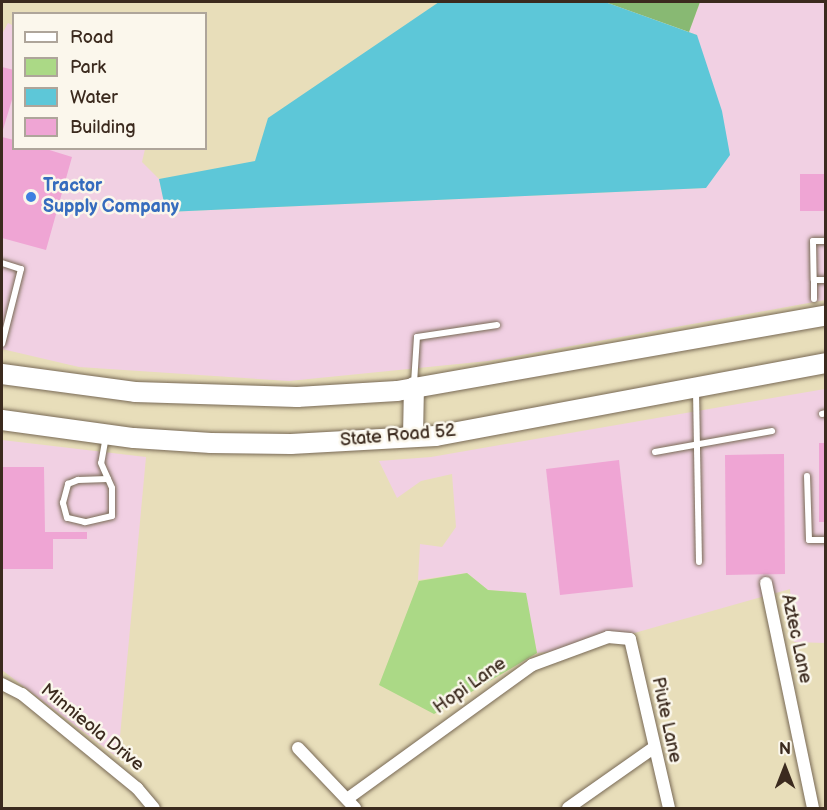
<!DOCTYPE html>
<style>
body{margin:0}
#map{position:relative;width:827px;height:810px;overflow:hidden;background:#e8deba;font-family:"Balsamiq Sans",sans-serif}
div>[style]{position:absolute}
.built>*{inset:0;background:#f1d0e3}
.green>*{inset:0;background:#abd986}
.forest>*{inset:0;background:#88b973}
.water>*{inset:0;background:#5dc7d8}
.building>*{inset:0;background:#efa5d4}
.roads{filter:drop-shadow(0 0 2px #786955) drop-shadow(0 0 2px #786955)}
.lane>*{height:6px;margin:-3px;padding:0 3px;transform-origin:3px;border-radius:3px;background:#fff}
.street>*{height:12px;margin:-6px;padding:0 6px;transform-origin:6px;border-radius:6px;background:#fff}
.primary>*{height:20px;margin:-10px;padding:0 10px;transform-origin:10px;border-radius:10px;background:#fff}
.dots>*{width:16px;height:16px;translate:-50% -50%;box-sizing:border-box;border:3px solid #fbf7ec;border-radius:50%}
span{translate:-50% -50%;white-space:nowrap;text-align:center;line-height:1.15;-webkit-text-stroke:5px #fbf7ec;paint-order:stroke}
.shop-label{font-size:18px;color:#366cbe;font-weight:700}
.left{translate:0 -50%;text-align:left}
.street-label{font-size:18px;color:#3b2a1e}
.frame{position:absolute;inset:0;border:3px solid #3b2a1e;pointer-events:none}
.legend{position:absolute;left:12px;top:12px;width:195px;height:138px;box-sizing:border-box;background:#fbf7ec;border:2px solid #aea59a;margin:0;padding:8px 10px;list-style:none;font-size:18px;color:#3b2a1e}
.legend li{display:flex;align-items:center;gap:12px;height:30px}
.legend b{width:30px;border:2px solid #aea59a}
.north{position:absolute;left:755px;top:738px;width:60px;height:60px;-webkit-text-stroke:4px #fbf7ec;paint-order:stroke;rotate:0deg;font-size:16px;font-weight:700;line-height:24px;text-align:center;color:#3b2a1e}
.north::after{content:'';display:block;margin:auto;width:21px;height:27px;background:#3b2a1e;clip-path:polygon(50% 0,100% 100%,50% 72%,0 100%)}
</style>
<div id="map">
<div class="built">
<div style="clip-path:polygon(700px 2px,825px 2px,825px 300px,488px 361px,289px 381px,79px 367px,2px 349px,2px 34px,8px 23px,14px 26px,14px 148px,145px 149px,142px 162px,159px 179px,166px 212px,706px 188px,697px 35px,689px 32px)"></div>
<div style="clip-path:polygon(825px 389px,825px 643px,794px 642px,790px 589px,578px 649px,537px 653px,525px 593px,488px 590px,467px 573px,418px 580px,420px 544px,442px 547px,456px 527px,452px 474px,421px 481px,397px 498px,379px 461px,431px 457px)"></div>
<div style="clip-path:polygon(2px 440px,146px 457px,118px 758px,2px 670px)"></div>
</div>
<div class="green">
<div style="clip-path:polygon(467px 573px,488px 590px,526px 593px,537px 653px,434px 714px,379px 685px,419px 581px)"></div>
</div>
<div class="forest">
<div style="clip-path:polygon(605px 2px,700px 2px,689px 32px)"></div>
</div>
<div class="water">
<div style="clip-path:polygon(439px 2px,605px 2px,697px 35px,722px 111px,730px 155px,706px 188px,166px 212px,159px 179px,255px 161px,268px 118px)"></div>
</div>
<div class="building">
<div style="clip-path:polygon(2px 67px,14px 70px,14px 93px,2px 133px)"></div>
<div style="clip-path:polygon(2px 137px,14px 140px,14px 148px,43px 148px,72px 157px,46px 250px,2px 238px)"></div>
<div style="clip-path:polygon(800px 174px,826px 174px,826px 211px,800px 211px)"></div>
<div style="clip-path:polygon(819px 443px,826px 443px,826px 522px,819px 522px)"></div>
<div style="clip-path:polygon(784px 454px,785px 574px,726px 575px,725px 455px)"></div>
<div style="clip-path:polygon(619px 460px,633px 587px,560px 595px,546px 469px)"></div>
<div style="clip-path:polygon(2px 467px,44px 467px,45px 532px,87px 532px,87px 539px,53px 539px,53px 569px,3px 569px)"></div>
</div>
<div class="roads">
<div class="lane">
<div style="left:826px;top:241px;width:13px;rotate:180deg"></div>
<div style="left:813px;top:241px;width:39px;rotate:89deg"></div>
<div style="left:814px;top:280px;width:12px"></div>
<div style="left:2px;top:263px;width:20px;rotate:18deg"></div>
<div style="left:21px;top:269px;width:77px;rotate:104.2deg"></div>
<div style="left:814px;top:280px;width:19px;rotate:90deg"></div>
<div style="left:414px;top:383px;width:46px;rotate:-86.3deg"></div>
<div style="left:417px;top:337px;width:81px;rotate:-8.5deg"></div>
<div style="left:696px;top:391px;width:171px;rotate:89deg"></div>
<div style="left:822px;top:414px;width:4px;rotate:-14deg"></div>
<div style="left:106px;top:436px;width:27px;rotate:100deg"></div>
<div style="left:101px;top:463px;width:27px;rotate:66deg"></div>
<div style="left:112px;top:488px;width:28px;rotate:90deg"></div>
<div style="left:112px;top:516px;width:28px;rotate:167deg"></div>
<div style="left:85px;top:522px;width:18px;rotate:-167deg"></div>
<div style="left:67px;top:518px;width:16px;rotate:-105deg"></div>
<div style="left:63px;top:503px;width:20px;rotate:-75deg"></div>
<div style="left:68px;top:484px;width:11px;rotate:-22deg"></div>
<div style="left:78px;top:480px;width:30px;rotate:-2deg"></div>
<div style="left:655px;top:452px;width:119px;rotate:-10.2deg"></div>
<div style="left:807px;top:476px;width:64px;rotate:88.2deg"></div>
<div style="left:809px;top:540px;width:17px"></div>
</div>
<div class="street">
<div style="left:766px;top:583px;width:230px;rotate:78.2deg"></div>
<div style="left:2px;top:684px;width:22px;rotate:27deg"></div>
<div style="left:22px;top:694px;width:149px;rotate:39.3deg"></div>
<div style="left:137px;top:788px;width:26px;rotate:50deg"></div>
<div style="left:298px;top:748px;width:83px;rotate:46.5deg"></div>
<div style="left:347px;top:799px;width:228px;rotate:-35.9deg"></div>
<div style="left:532px;top:665px;width:81px;rotate:-20.2deg"></div>
<div style="left:608px;top:637px;width:22px;rotate:5deg"></div>
<div style="left:630px;top:639px;width:173px;rotate:77deg"></div>
<div style="left:568px;top:808px;width:103px;rotate:-35.1deg"></div>
</div>
<div class="primary">
<div style="left:2px;top:374px;width:134px;rotate:7.7deg"></div>
<div style="left:135px;top:392px;width:162px;rotate:1.8deg"></div>
<div style="left:297px;top:397px;width:100px;rotate:-3.4deg"></div>
<div style="left:397px;top:391px;width:436px;rotate:-10deg"></div>
<div style="left:2px;top:420px;width:133px;rotate:7.8deg"></div>
<div style="left:134px;top:438px;width:77px;rotate:3.7deg"></div>
<div style="left:211px;top:443px;width:80px;rotate:0.7deg"></div>
<div style="left:291px;top:444px;width:145px;rotate:-3.2deg"></div>
<div style="left:436px;top:436px;width:397px;rotate:-10.6deg"></div>
<div style="left:413px;top:437px;width:50px;rotate:-88.9deg"></div>
</div>
</div>
<div class="dots">
<div style="left:31px;top:197px;background:#3f7fe0"></div>
</div>
<div class="shop-label">
<span class="left" style="left:43px;top:197px">Tractor<br>Supply Company</span>
</div>
<div class="street-label">
<span style="left:398px;top:436px;rotate:-5deg">State Road 52</span>
<span style="left:796px;top:639px;rotate:78deg">Aztec Lane</span>
<span style="left:470px;top:686px;rotate:-35deg">Hopi Lane</span>
<span style="left:666px;top:720px;rotate:78deg">Piute Lane</span>
<span style="left:92px;top:728px;rotate:39deg">Minnieola Drive</span>
</div>
<div class="frame"></div>
<ul class="legend">
<li><b style="height:8px;background:#fff"></b>Road</li>
<li><b style="height:16px;background:#abd986"></b>Park</li>
<li><b style="height:16px;background:#5dc7d8"></b>Water</li>
<li><b style="height:16px;background:#efa5d4"></b>Building</li>
</ul>
<div class="north">N</div>
</div>
